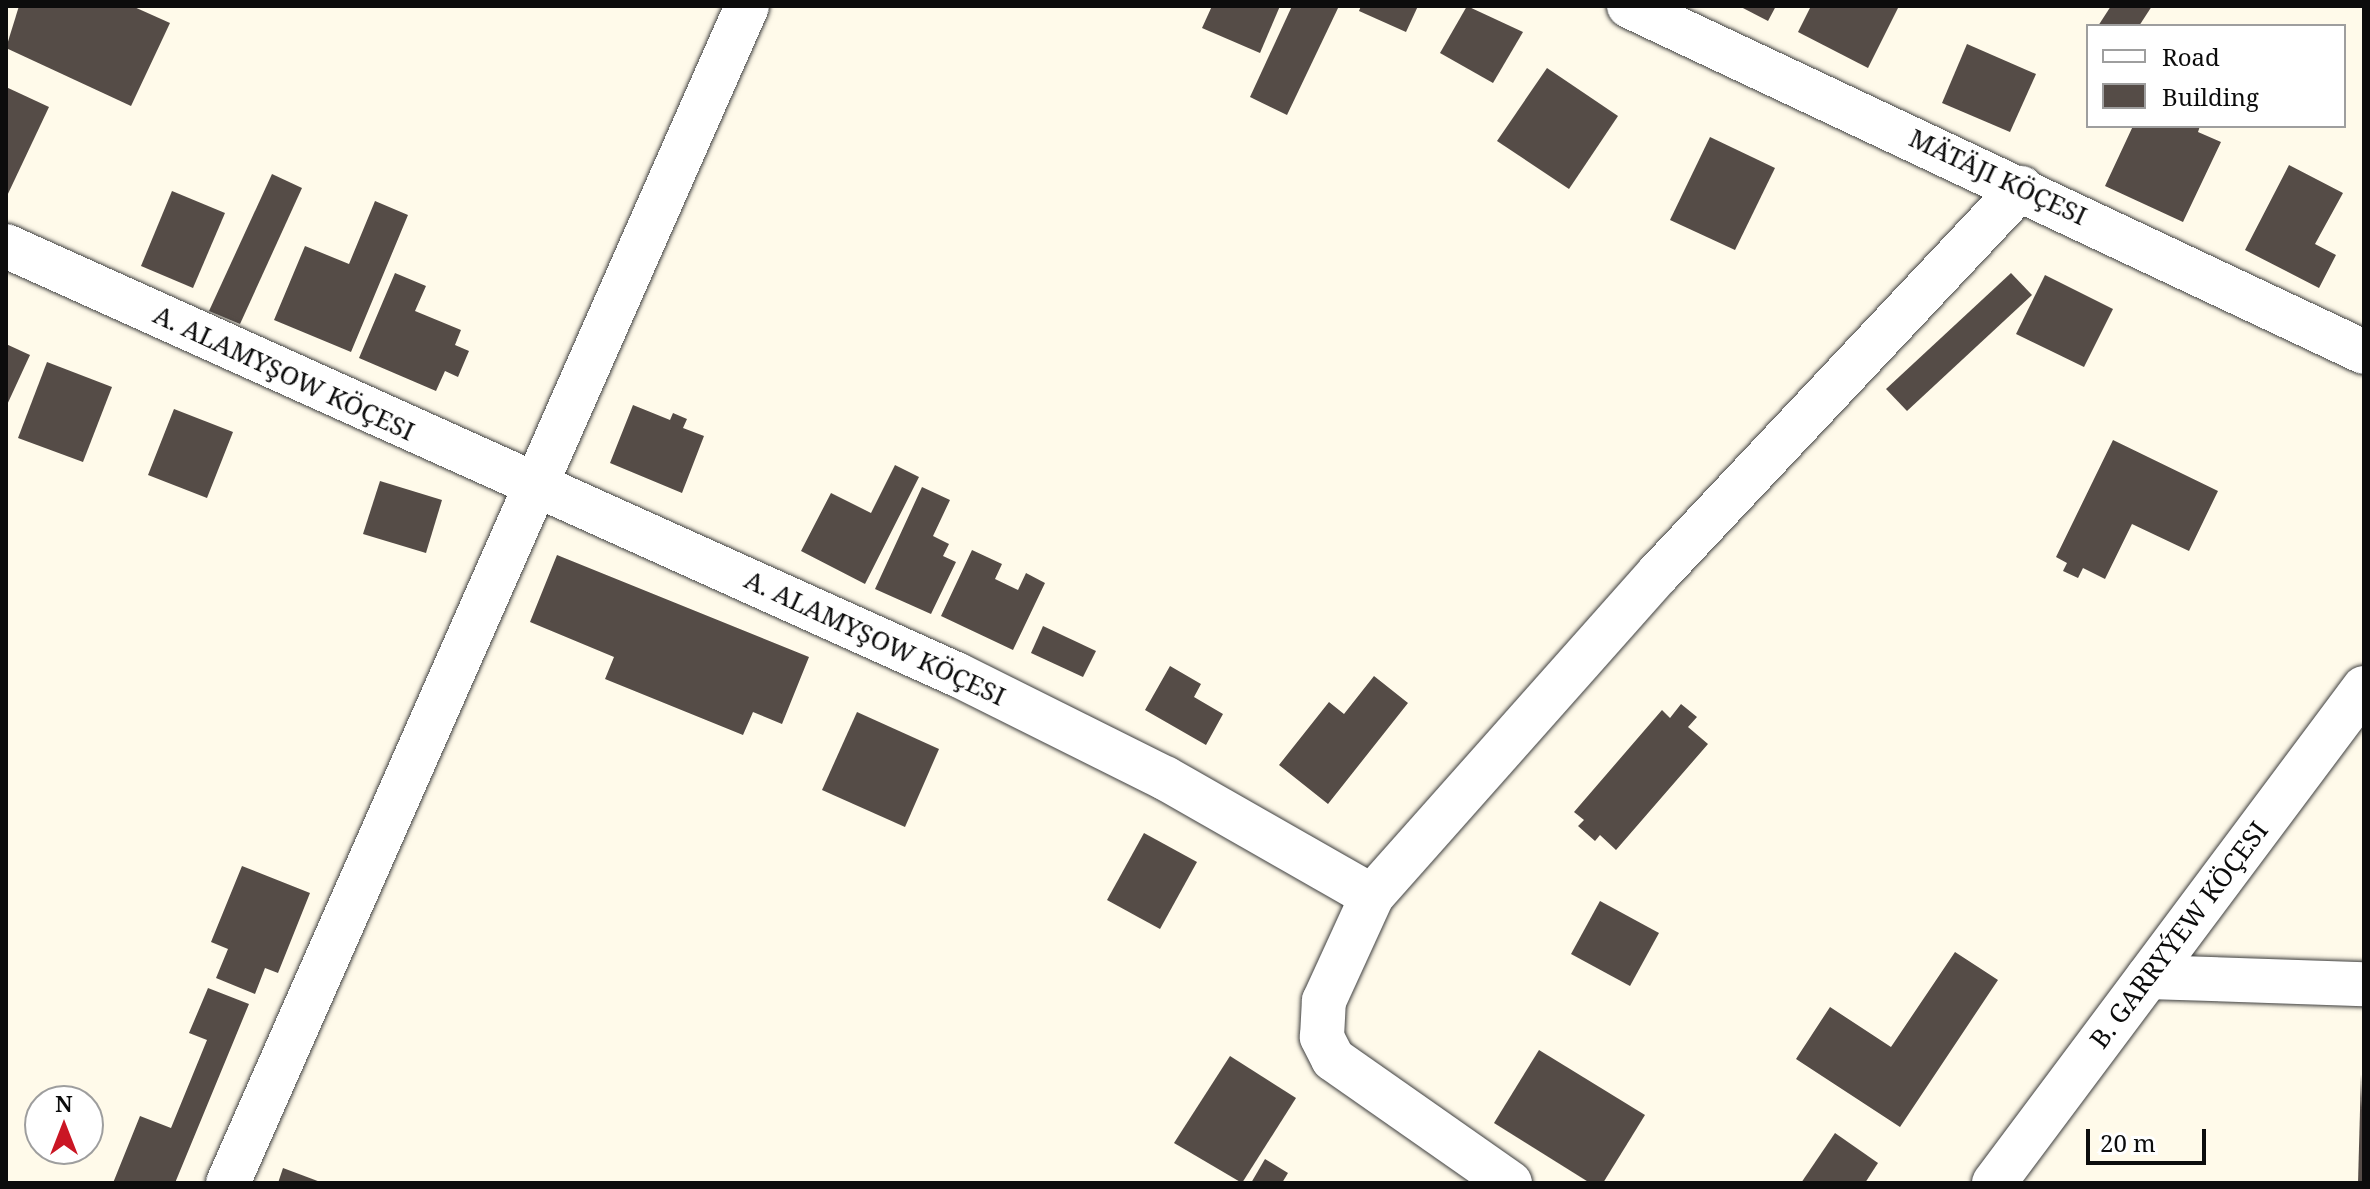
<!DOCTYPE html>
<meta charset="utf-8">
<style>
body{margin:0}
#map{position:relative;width:2370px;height:1189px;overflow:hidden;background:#fffaea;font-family:"Noto Serif",serif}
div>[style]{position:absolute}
.building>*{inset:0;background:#554c47}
.roads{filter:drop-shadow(0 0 2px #3f3f3f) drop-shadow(0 0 2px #3f3f3f)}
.street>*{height:44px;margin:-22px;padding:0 22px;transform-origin:22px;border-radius:22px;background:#fff}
span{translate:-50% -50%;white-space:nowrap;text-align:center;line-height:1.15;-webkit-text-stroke:8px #fff;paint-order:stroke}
.street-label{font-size:26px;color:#0c0c0c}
.frame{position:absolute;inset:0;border:8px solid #0c0c0c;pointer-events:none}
.legend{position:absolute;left:2086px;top:24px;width:260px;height:104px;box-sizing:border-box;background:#fff;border:2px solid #9e9e9e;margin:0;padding:10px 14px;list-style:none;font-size:24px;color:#0c0c0c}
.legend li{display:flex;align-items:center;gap:16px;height:40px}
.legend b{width:40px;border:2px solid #9e9e9e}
.north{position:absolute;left:24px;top:1085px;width:80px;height:80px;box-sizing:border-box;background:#fff;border:2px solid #9e9e9e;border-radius:50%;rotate:0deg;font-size:22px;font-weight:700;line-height:32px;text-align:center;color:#0c0c0c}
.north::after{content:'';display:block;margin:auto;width:28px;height:36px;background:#ca1624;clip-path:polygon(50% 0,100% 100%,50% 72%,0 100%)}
.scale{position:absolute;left:2086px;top:1129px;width:120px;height:36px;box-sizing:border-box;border:4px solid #0c0c0c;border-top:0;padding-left:10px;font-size:24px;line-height:28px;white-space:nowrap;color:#0c0c0c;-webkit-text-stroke:6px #fff;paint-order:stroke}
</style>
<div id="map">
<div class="building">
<div style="clip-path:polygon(19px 6px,132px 6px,170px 23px,131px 106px,6px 48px)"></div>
<div style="clip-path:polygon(1212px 6px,1280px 6px,1260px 53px,1202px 28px)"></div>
<div style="clip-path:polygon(1292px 6px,1339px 6px,1287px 115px,1250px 97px)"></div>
<div style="clip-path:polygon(1361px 6px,1418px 6px,1406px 32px,1359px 11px)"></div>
<div style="clip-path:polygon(1467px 6px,1523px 32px,1493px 83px,1440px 53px)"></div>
<div style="clip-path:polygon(1739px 6px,1776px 6px,1768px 21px)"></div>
<div style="clip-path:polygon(1811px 6px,1899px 6px,1868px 68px,1798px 32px)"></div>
<div style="clip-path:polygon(2111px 6px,2152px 6px,2139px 26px,2098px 26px)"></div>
<div style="clip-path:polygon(1967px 44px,2036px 74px,2010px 132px,1942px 103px)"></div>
<div style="clip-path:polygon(1547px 68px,1618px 116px,1569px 189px,1497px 141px)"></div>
<div style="clip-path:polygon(6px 87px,49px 107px,6px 198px)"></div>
<div style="clip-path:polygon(2133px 126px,2200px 126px,2198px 132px,2221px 142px,2183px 222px,2105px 186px)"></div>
<div style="clip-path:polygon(1710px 137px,1775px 168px,1735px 250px,1670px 220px)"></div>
<div style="clip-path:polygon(2289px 165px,2343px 193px,2315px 244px,2336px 255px,2319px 288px,2245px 250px)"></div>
<div style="clip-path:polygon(272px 174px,302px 188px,240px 324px,209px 311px)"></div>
<div style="clip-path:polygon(172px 191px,225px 213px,193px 288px,141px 266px)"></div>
<div style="clip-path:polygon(375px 201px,408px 215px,351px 352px,274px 320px,305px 246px,349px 264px)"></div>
<div style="clip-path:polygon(395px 273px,426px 286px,415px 311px,461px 330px,455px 345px,469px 351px,458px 377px,445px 371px,436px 391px,359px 358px)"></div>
<div style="clip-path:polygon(2011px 273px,2032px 295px,1907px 411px,1886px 389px)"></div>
<div style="clip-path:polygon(2045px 275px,2113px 309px,2084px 367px,2016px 334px)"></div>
<div style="clip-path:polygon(6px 344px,30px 355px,6px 407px)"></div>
<div style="clip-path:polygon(47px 362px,112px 387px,83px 462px,18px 438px)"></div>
<div style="clip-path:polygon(633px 405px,670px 420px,673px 413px,687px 419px,683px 428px,704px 436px,682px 493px,610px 463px)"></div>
<div style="clip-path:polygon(174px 409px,233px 432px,207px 498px,148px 475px)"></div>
<div style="clip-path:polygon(2113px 440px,2218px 491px,2189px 551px,2132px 524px,2105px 579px,2083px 568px,2078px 578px,2063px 571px,2067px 563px,2056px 557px)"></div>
<div style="clip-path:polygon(895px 465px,919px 477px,865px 584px,801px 551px,831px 493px,871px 513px)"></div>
<div style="clip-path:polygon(380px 481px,442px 500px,426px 553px,363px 534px)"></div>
<div style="clip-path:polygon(922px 487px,950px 500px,933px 536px,949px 544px,943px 556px,956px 562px,931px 614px,875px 589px)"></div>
<div style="clip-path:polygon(972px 550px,1002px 564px,995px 579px,1018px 590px,1026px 573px,1045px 583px,1013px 650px,941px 616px)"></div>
<div style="clip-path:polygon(557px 555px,809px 657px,782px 724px,753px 712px,743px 735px,605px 679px,614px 657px,530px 622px)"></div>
<div style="clip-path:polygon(1043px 626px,1096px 651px,1083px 677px,1031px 653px)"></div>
<div style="clip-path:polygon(1170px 666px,1201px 684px,1194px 697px,1223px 714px,1206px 745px,1145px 710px)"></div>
<div style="clip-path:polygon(1374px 676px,1408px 703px,1328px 804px,1279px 765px,1329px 702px,1344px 714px)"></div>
<div style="clip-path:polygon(1681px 704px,1697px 717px,1688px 727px,1708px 744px,1616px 850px,1600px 835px,1595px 841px,1578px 826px,1584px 820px,1574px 812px,1662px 710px,1670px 718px)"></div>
<div style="clip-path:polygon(857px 712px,939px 749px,905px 827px,822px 790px)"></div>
<div style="clip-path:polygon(1144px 833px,1197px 862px,1160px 929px,1107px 900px)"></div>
<div style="clip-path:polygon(242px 866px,310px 893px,278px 973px,265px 968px,255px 994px,216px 978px,228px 949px,211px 942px)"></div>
<div style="clip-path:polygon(1600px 901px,1659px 933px,1630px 986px,1571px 954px)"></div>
<div style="clip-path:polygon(1955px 952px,1998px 980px,1900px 1127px,1796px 1059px,1830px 1007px,1891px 1047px)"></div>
<div style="clip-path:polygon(208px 988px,249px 1004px,175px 1183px,113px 1183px,140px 1116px,171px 1128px,207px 1040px,189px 1033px)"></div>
<div style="clip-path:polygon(1539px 1050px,1645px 1115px,1603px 1183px,1590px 1183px,1494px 1123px)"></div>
<div style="clip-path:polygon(1230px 1056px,1296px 1098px,1242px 1183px,1174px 1143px)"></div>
<div style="clip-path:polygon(2361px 1074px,2364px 1183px,2358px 1183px)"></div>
<div style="clip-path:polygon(1835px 1133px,1878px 1163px,1865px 1183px,1801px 1183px)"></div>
<div style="clip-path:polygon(1265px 1159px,1288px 1173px,1282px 1183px,1251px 1183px)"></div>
<div style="clip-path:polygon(283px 1168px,323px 1183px,278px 1183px)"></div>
</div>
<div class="roads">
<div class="street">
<div style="left:1629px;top:6px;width:812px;rotate:25.21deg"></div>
<div style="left:6px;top:246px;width:1044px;rotate:24.26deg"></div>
<div style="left:958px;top:675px;width:231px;rotate:26.5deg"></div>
<div style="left:1165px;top:778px;width:238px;rotate:29.7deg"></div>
<div style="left:2148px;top:977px;width:216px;rotate:1.9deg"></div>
<div style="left:228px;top:1183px;width:1286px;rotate:-66.2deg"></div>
<div style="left:1510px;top:1183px;width:216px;rotate:-145deg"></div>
<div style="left:1333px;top:1059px;width:25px;rotate:-117deg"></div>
<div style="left:1322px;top:1037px;width:36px;rotate:-87deg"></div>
<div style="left:1324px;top:1001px;width:115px;rotate:-65.4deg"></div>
<div style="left:1372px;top:896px;width:431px;rotate:-48.4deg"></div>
<div style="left:1658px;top:574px;width:530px;rotate:-46.76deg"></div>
<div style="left:1994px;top:1183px;width:618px;rotate:-53.22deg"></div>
</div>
</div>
<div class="street-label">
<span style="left:1998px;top:177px;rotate:25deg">MÄTÄJI KÖÇESI</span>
<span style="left:284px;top:373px;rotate:25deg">A. ALAMYŞOW KÖÇESI</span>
<span style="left:875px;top:638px;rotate:25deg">A. ALAMYŞOW KÖÇESI</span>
<span style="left:2179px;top:935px;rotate:-53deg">B. GARRYÝEW KÖÇESI</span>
</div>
<div class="frame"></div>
<ul class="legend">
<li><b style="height:10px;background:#fff"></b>Road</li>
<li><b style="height:22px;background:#554c47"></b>Building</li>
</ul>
<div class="north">N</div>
<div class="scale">20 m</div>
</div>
